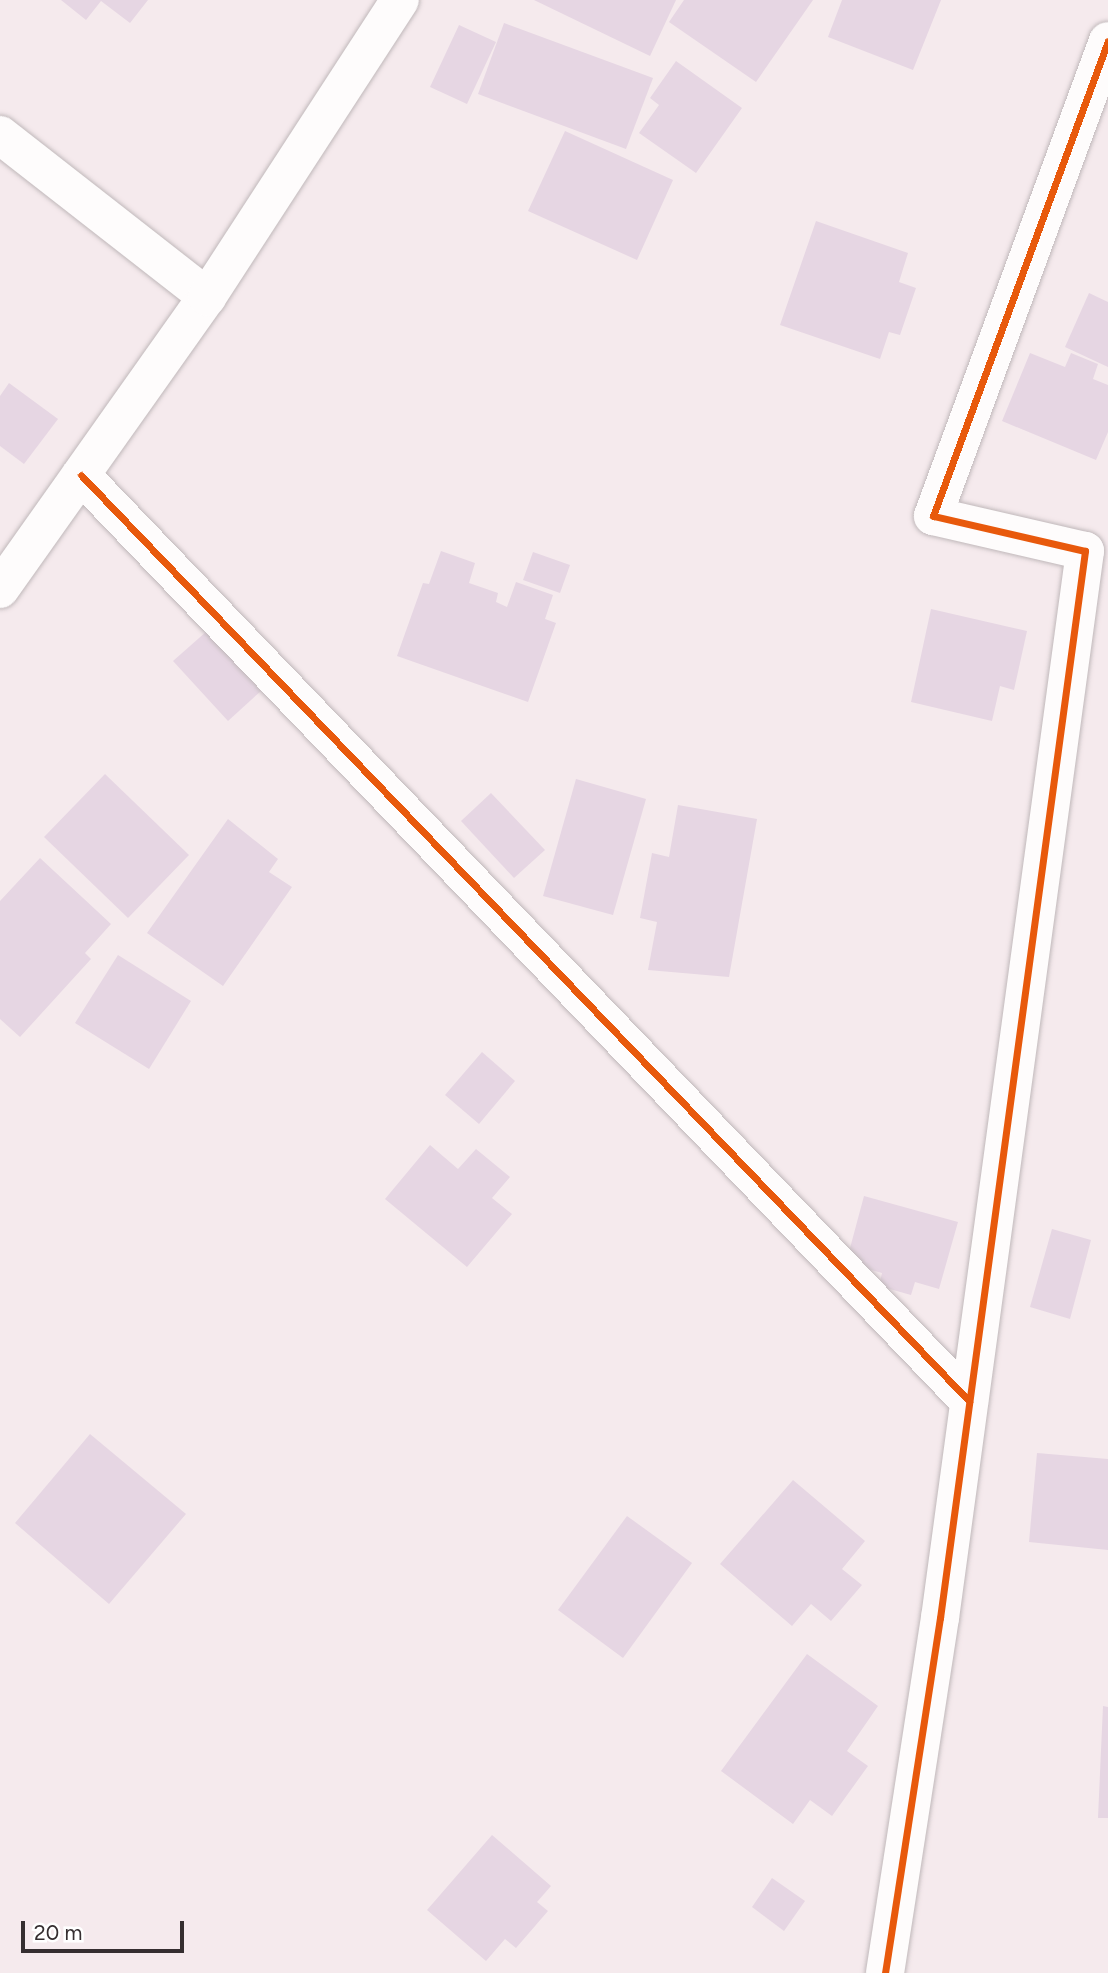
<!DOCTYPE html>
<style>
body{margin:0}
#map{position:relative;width:1108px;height:1973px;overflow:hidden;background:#f5eaed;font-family:Figtree,sans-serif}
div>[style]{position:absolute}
.building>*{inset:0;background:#e6d6e3}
.roads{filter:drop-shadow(0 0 2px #c0b8ba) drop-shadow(0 0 2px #c0b8ba)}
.minor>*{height:38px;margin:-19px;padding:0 19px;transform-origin:19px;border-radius:19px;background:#fefcfc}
.cycleway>*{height:7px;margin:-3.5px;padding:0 3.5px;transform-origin:3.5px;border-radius:3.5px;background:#e8590c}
span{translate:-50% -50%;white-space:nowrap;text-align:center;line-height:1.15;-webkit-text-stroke:5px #fff;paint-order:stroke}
.scale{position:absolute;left:21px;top:1921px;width:163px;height:32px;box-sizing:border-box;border:4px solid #352e30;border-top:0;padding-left:9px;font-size:21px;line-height:24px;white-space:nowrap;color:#352e30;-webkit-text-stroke:5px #fff;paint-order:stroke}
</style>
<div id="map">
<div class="building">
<div style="clip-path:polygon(61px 0,148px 0,130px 23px,101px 1px,86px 20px)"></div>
<div style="clip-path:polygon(534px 0,676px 0,650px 56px)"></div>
<div style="clip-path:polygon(684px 0,813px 0,756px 82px,669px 22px)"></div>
<div style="clip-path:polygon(842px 0,941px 0,913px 70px,828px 37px)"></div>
<div style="clip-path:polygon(504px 23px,653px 78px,626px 149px,478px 94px)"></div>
<div style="clip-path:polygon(459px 25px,496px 42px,467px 104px,430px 87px)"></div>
<div style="clip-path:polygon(676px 61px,742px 108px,696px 173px,639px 133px,659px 105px,650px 98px)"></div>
<div style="clip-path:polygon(565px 131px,673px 180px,637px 260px,528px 211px)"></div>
<div style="clip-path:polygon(816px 221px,908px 253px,899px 282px,916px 288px,900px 335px,889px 332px,880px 359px,780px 325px)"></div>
<div style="clip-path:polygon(1089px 293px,1108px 302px,1108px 367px,1065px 347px)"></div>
<div style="clip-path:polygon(1030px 353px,1065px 367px,1071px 353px,1098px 364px,1093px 379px,1108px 385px,1108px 432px,1096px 460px,1002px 421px)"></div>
<div style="clip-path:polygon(9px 383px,58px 419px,24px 464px,0 446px,0 396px)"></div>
<div style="clip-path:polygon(441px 551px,475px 563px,469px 583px,498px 593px,496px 602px,507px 607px,516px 582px,553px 595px,545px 619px,556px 623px,528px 702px,397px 656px,423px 583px,429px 584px)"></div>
<div style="clip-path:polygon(533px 552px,570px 565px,560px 593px,523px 580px)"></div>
<div style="clip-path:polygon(931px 609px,1027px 631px,1014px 690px,1000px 686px,992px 721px,911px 702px)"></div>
<div style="clip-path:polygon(207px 631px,261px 691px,228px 721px,173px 661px)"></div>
<div style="clip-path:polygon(105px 774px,189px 855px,128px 918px,44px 837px)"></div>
<div style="clip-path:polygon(576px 779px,646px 799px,613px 915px,543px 896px)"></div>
<div style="clip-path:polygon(491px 793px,545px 850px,514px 878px,461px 821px)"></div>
<div style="clip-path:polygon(678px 805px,757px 819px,729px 977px,648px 970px,657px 922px,640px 918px,652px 853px,669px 857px)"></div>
<div style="clip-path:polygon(228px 819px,278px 859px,269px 872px,292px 887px,223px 986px,147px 933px)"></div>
<div style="clip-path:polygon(40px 858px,111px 924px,85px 953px,91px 959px,20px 1037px,0 1019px,0 901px)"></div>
<div style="clip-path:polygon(118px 955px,191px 1001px,149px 1069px,75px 1023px)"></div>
<div style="clip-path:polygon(482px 1052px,515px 1081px,479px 1124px,445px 1095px)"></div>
<div style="clip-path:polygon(430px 1145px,458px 1169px,476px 1149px,510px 1177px,492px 1198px,512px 1214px,467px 1267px,385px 1199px)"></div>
<div style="clip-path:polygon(864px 1196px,958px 1222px,939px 1289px,915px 1282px,911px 1295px,879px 1286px,882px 1273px,846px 1263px)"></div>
<div style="clip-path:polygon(1052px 1229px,1091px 1240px,1070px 1319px,1030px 1307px)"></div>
<div style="clip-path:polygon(90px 1434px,186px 1514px,109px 1604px,15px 1523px)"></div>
<div style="clip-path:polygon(1037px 1453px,1108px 1459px,1108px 1550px,1029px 1542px)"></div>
<div style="clip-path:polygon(793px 1480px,865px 1541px,842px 1569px,862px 1585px,831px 1621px,811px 1604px,792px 1626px,720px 1564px)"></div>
<div style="clip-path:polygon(627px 1516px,692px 1563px,623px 1658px,558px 1610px)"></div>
<div style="clip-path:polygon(807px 1654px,878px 1706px,847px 1751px,868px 1766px,832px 1816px,810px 1800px,793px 1824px,721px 1771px)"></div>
<div style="clip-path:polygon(1103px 1706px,1108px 1707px,1108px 1818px,1098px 1818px)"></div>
<div style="clip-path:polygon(492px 1835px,551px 1886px,537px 1902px,548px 1911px,516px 1948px,505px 1939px,486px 1961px,427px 1910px)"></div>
<div style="clip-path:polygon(772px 1878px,805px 1901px,784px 1931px,752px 1907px)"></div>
</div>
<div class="roads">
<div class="minor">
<div style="left:0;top:135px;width:263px;rotate:38deg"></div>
<div style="left:81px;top:475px;width:1283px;rotate:46.2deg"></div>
<div style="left:0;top:589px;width:358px;rotate:-54.7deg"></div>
<div style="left:207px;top:297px;width:354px;rotate:-57deg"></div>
<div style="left:885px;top:1973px;width:359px;rotate:-81.2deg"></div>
<div style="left:940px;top:1618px;width:1077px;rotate:-82.26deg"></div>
<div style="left:1085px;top:551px;width:156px;rotate:-167deg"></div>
<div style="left:933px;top:516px;width:506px;rotate:-69.78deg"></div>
</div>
</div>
<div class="cycleway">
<div style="left:81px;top:475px;width:1283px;rotate:46.2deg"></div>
<div style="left:885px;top:1973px;width:359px;rotate:-81.2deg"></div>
<div style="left:940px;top:1618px;width:1077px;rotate:-82.26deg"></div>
<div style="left:1085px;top:551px;width:156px;rotate:-167deg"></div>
<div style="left:933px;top:516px;width:506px;rotate:-69.78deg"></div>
</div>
<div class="scale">20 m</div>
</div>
